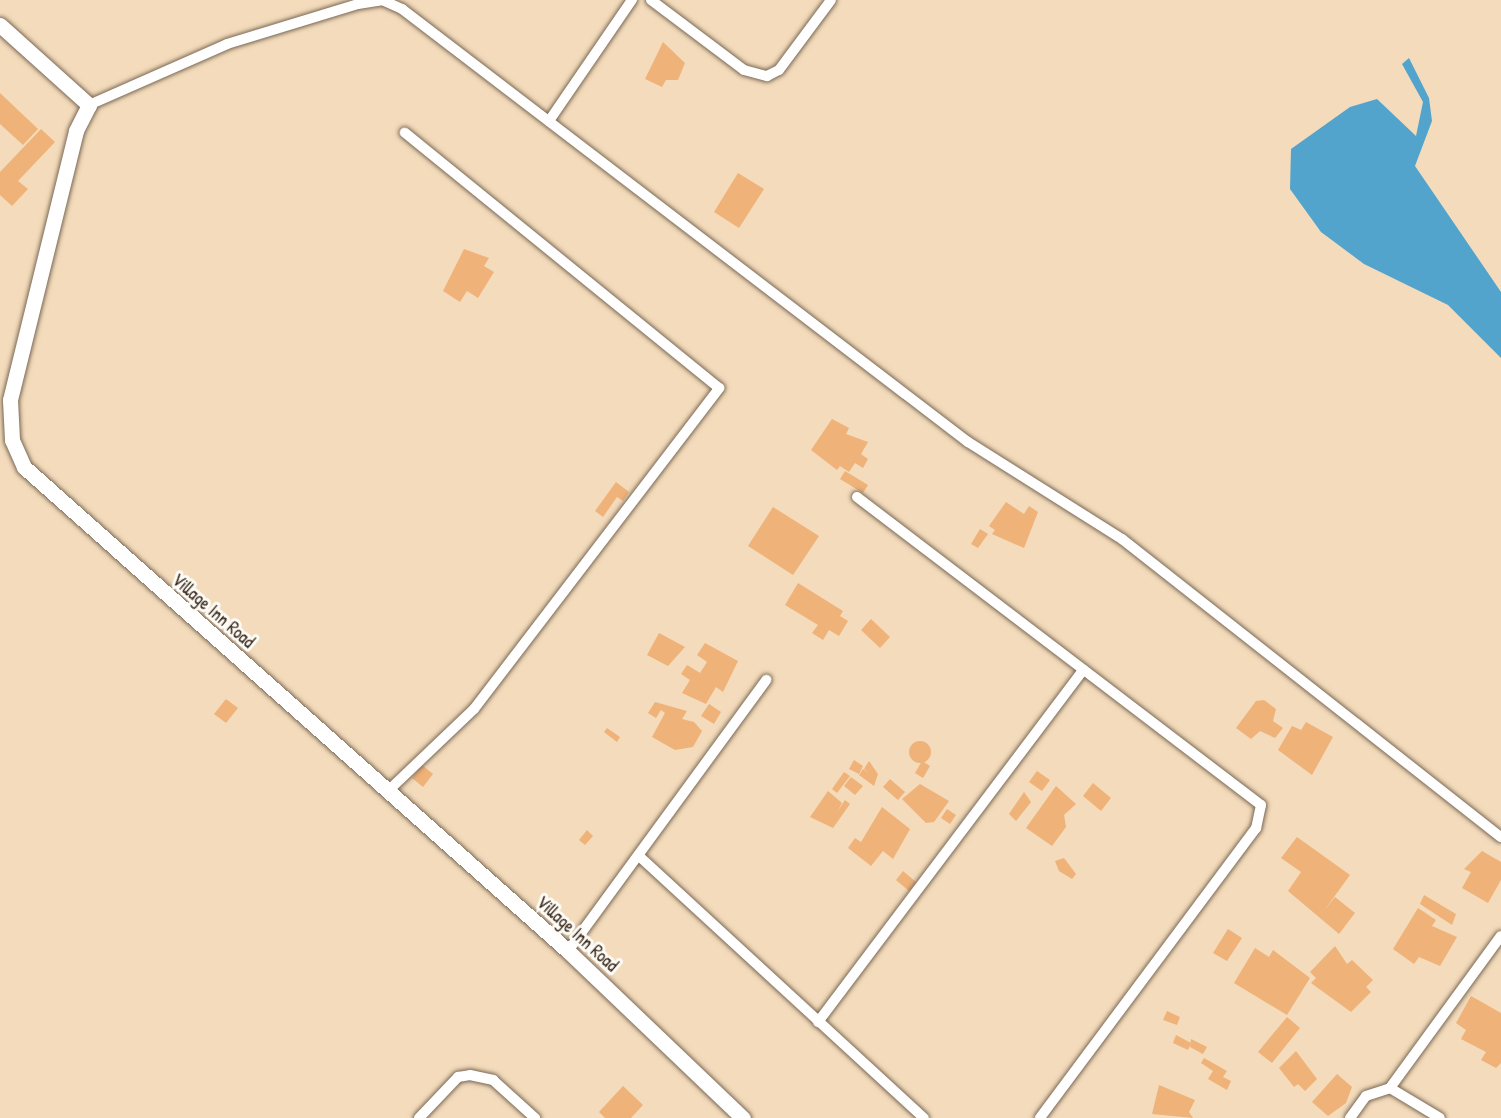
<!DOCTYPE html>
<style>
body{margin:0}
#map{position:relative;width:1501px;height:1118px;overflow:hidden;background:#f3dbbb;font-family:"Patrick Hand",sans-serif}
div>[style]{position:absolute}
.water>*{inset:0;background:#52a4cd}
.building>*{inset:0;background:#efb279}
.round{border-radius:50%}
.roads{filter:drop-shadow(0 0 2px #7b6855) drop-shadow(0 0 2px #7b6855)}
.street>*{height:10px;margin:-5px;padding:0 5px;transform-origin:5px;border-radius:5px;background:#fff}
.secondary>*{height:15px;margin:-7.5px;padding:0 7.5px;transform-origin:7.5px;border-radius:7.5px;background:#fff}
span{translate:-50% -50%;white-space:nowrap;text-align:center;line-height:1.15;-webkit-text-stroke:6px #fdfcf7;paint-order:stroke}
.street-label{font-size:18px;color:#3b2a1e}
</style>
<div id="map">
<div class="water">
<div style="clip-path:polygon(1409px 58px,1429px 98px,1432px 121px,1415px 166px,1501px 292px,1501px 358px,1448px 305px,1364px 264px,1321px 232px,1290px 189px,1291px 149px,1350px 107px,1377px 99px,1416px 136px,1423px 102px,1402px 64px)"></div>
</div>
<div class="building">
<div style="clip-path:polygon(663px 42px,685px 63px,678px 80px,666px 80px,662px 87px,645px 79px)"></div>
<div style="clip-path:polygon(0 93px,38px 129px,23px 145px,0 124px)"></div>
<div style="clip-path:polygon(41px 129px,55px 142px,18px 181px,28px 189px,12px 206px,0 195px,0 172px)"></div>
<div style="clip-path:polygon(738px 173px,764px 189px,739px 228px,714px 212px)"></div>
<div style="clip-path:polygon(464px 249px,489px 258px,484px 266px,494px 272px,478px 298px,467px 291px,460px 302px,443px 291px)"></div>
<div style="clip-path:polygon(832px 419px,849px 428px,846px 434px,868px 442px,861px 454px,868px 459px,863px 468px,855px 463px,849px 472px,840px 466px,837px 470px,811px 450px)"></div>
<div style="clip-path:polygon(845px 471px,868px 485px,863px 493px,840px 479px)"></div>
<div style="clip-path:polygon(616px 482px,629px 492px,623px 501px,617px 497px,603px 517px,595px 511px)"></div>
<div style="clip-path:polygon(1006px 502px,1024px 514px,1029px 506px,1038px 512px,1024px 548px,992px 534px,995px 530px,989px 526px)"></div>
<div style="clip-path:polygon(773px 507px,819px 536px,793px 575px,748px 546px)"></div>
<div style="clip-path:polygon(980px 529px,988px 534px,978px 548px,971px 544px)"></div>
<div style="clip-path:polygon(798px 583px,843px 611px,840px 616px,848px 621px,839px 636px,829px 630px,823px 640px,812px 633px,818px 625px,785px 605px)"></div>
<div style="clip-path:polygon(871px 619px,890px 637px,880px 648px,861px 630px)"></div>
<div style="clip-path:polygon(659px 633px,685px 647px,668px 666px,647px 655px)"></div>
<div style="clip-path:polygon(705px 643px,738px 661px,723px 692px,716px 687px,706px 704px,682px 693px,690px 680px,681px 674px,687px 665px,700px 673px,707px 662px,697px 655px)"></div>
<div style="clip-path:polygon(226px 699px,238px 708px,226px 723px,214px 714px)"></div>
<div style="clip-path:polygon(1264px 700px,1276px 709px,1273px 721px,1283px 728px,1275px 738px,1260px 731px,1251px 739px,1236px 728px,1256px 701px)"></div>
<div style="clip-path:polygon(655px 702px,687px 711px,682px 719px,694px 722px,702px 731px,693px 747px,675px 750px,652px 737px,665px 713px,661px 710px,656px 718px,648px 713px)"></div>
<div style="clip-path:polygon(709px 704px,721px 712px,714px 724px,701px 716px)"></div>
<div style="clip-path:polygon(1306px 722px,1333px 737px,1312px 775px,1278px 750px,1292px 726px,1301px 730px)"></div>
<div style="clip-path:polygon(607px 728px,620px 737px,617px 742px,604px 732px)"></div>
<div class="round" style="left:909px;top:741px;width:22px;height:22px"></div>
<div style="clip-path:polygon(854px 760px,863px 766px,859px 774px,849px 769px)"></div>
<div style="clip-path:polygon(869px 761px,878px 774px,874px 786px,859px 775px,863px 769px,869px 773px,864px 769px)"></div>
<div style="clip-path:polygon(922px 761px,930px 766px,923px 778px,915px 773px)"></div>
<div style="clip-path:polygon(422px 765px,433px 774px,423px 787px,412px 778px)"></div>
<div style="clip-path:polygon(1037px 771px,1050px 780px,1042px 791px,1029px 782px)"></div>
<div style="clip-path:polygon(844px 772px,850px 776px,837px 793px,832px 789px)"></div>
<div style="clip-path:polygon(851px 777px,863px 786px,855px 795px,844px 786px)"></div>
<div style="clip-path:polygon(890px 779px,905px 792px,898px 800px,883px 787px)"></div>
<div style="clip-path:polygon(1093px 783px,1111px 798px,1101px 811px,1083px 796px)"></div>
<div style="clip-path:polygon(920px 784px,949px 801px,934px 822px,926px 823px,902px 799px)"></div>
<div style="clip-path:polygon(1056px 786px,1076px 804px,1064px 815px,1066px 827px,1052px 846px,1026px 828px)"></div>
<div style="clip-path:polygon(828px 791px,842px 803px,837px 812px,845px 800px,850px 804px,833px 828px,810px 817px)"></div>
<div style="clip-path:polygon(1024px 792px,1031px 802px,1016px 821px,1009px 814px)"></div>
<div style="clip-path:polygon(882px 807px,910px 829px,893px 859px,883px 851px,871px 866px,848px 848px,855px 838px,861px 842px)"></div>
<div style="clip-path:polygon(947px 809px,956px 815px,950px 824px,941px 818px)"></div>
<div style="clip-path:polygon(587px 830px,593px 836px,585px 845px,579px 840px)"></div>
<div style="clip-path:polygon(1297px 837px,1350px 875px,1323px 912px,1335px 897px,1355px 913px,1339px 934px,1288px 891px,1301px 872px,1281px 858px)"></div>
<div style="clip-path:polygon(1482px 851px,1501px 862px,1501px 880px,1488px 903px,1462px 888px,1471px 872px,1464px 869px)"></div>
<div style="clip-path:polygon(1064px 858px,1076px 874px,1072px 879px,1059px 871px,1055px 861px)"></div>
<div style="clip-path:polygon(903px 871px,916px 882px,909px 891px,896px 880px)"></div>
<div style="clip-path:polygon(1424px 895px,1456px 914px,1452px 925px,1420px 904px)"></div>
<div style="clip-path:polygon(1418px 908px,1436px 920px,1432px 926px,1457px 937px,1440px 966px,1419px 957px,1414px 964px,1393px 949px)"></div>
<div style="clip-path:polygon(1228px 929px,1242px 938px,1227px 961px,1213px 953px)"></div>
<div style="clip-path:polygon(1335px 946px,1347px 964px,1352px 960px,1373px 980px,1366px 987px,1371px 992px,1351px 1012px,1311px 983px,1316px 978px,1310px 972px)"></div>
<div style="clip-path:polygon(1255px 948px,1269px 957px,1273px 950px,1310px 978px,1287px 1015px,1234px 983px)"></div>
<div style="clip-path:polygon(1471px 996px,1501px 1013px,1501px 1063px,1496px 1068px,1481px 1060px,1486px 1052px,1461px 1039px,1466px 1030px,1456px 1023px)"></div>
<div style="clip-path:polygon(1167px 1011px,1180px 1017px,1177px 1025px,1163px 1020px)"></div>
<div style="clip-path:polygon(1287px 1017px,1300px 1028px,1272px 1063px,1258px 1052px)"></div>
<div style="clip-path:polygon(1176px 1035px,1191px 1043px,1188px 1050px,1173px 1043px)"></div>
<div style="clip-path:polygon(1191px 1039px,1207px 1047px,1203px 1054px,1190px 1047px)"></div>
<div style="clip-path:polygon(1296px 1051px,1317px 1079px,1305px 1091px,1298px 1084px,1294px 1087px,1279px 1068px)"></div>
<div style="clip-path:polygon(1204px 1058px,1227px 1071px,1223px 1077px,1231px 1081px,1227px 1090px,1208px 1079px,1213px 1071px,1201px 1063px)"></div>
<div style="clip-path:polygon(1337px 1074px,1352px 1087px,1346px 1103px,1328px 1116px,1312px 1102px)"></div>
<div style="clip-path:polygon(1159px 1085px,1195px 1100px,1189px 1112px,1193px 1118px,1152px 1114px)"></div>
<div style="clip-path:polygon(623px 1086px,643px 1105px,631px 1118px,605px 1118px,599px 1112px)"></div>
</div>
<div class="roads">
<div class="street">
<div style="left:651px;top:0;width:116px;rotate:37deg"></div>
<div style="left:744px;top:70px;width:24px;rotate:15deg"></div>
<div style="left:767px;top:76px;width:13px;rotate:-27deg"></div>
<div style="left:779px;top:70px;width:87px;rotate:-53.4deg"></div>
<div style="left:89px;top:105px;width:151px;rotate:-23.8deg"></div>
<div style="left:227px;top:44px;width:137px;rotate:-17deg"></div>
<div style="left:358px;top:4px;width:24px;rotate:-9deg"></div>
<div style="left:382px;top:0;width:22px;rotate:24deg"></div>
<div style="left:402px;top:9px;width:713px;rotate:37.42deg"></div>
<div style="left:968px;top:442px;width:182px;rotate:32.2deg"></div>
<div style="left:1122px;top:539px;width:482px;rotate:38.2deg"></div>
<div style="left:549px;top:121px;width:147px;rotate:-55.6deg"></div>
<div style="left:857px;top:497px;width:508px;rotate:37.32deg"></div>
<div style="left:1261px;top:805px;width:24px;rotate:102deg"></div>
<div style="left:1256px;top:828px;width:362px;rotate:126.7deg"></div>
<div style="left:388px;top:791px;width:119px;rotate:-43.6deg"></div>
<div style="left:474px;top:709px;width:404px;rotate:-52.6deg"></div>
<div style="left:719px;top:388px;width:405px;rotate:-140.9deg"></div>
<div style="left:639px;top:856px;width:387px;rotate:42.6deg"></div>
<div style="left:568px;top:951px;width:336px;rotate:-53.8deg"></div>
<div style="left:818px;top:1022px;width:441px;rotate:-53deg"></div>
<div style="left:1390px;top:1088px;width:188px;rotate:-53.9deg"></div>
<div style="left:419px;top:1118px;width:57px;rotate:-46.4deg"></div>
<div style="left:458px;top:1077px;width:12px;rotate:-9deg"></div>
<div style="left:470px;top:1075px;width:24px;rotate:12deg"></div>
<div style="left:493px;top:1080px;width:57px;rotate:42.1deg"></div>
<div style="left:1350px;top:1118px;width:27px;rotate:-54deg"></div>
<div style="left:1366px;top:1096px;width:25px;rotate:-18deg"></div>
<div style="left:1390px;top:1088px;width:58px;rotate:31deg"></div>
</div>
<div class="secondary">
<div style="left:0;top:25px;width:120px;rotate:42deg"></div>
<div style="left:89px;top:105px;width:29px;rotate:117deg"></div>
<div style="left:76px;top:131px;width:277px;rotate:103.8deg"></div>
<div style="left:10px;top:400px;width:40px;rotate:87.1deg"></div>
<div style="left:12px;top:440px;width:30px;rotate:66deg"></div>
<div style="left:24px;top:467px;width:728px;rotate:41.66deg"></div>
<div style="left:568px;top:951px;width:242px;rotate:43.7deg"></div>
</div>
</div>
<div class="street-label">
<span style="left:213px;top:611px;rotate:41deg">Village Inn Road</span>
<span style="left:577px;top:934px;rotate:42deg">Village Inn Road</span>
</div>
</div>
